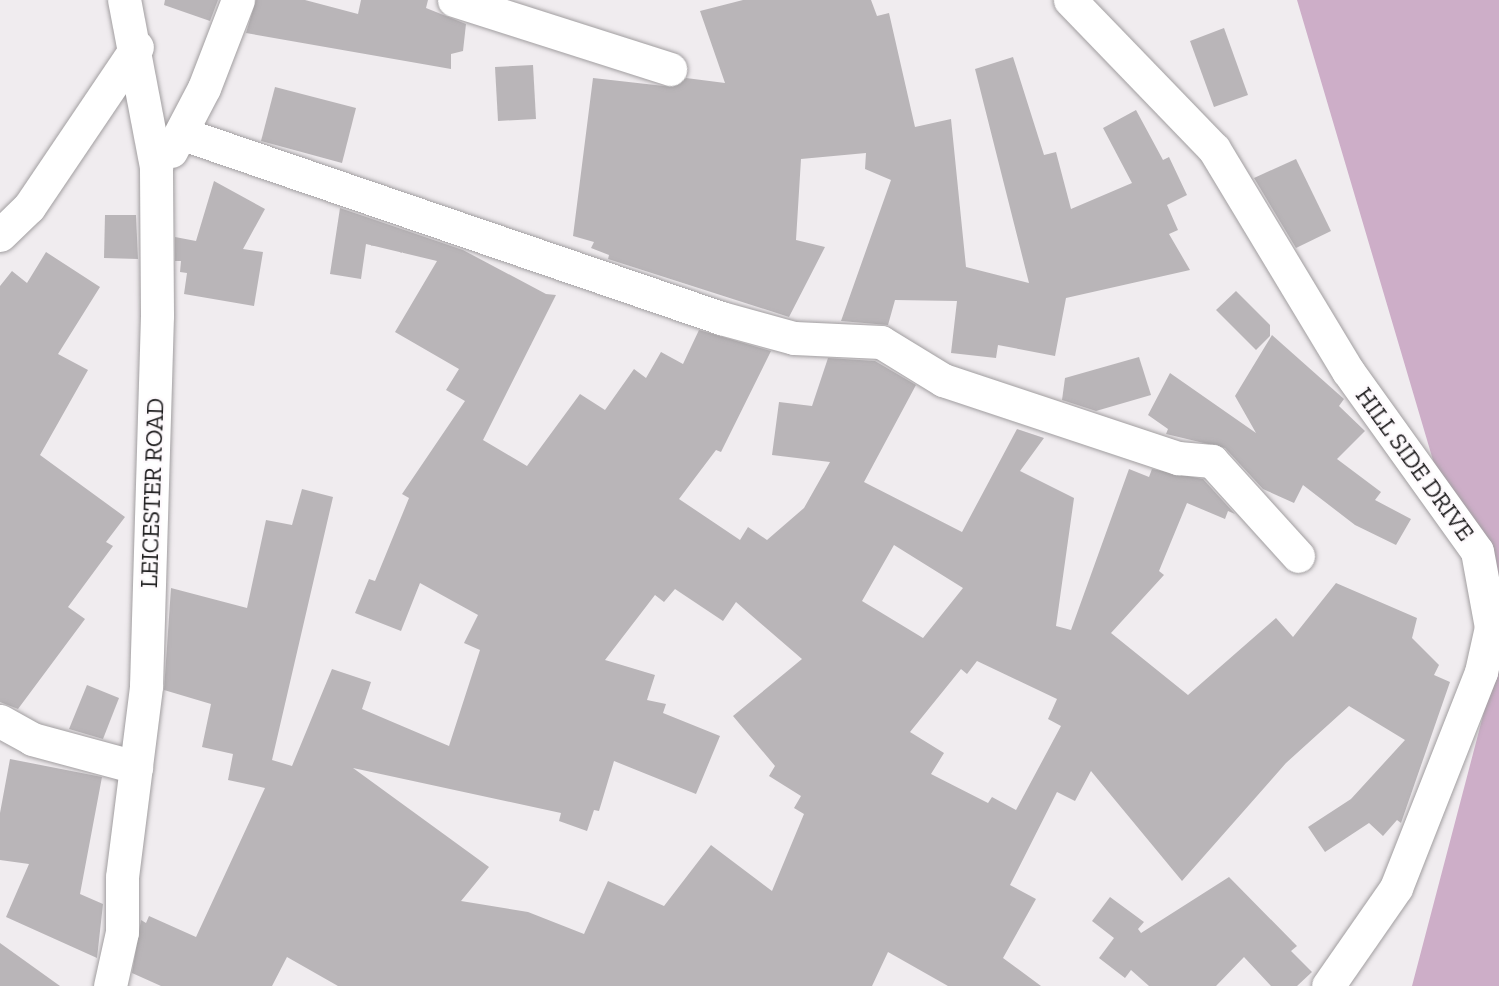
<!DOCTYPE html>
<style>
body{margin:0}
#map{position:relative;width:1499px;height:986px;overflow:hidden;background:#f0ecef;font-family:"Zilla Slab",serif}
div>[style]{position:absolute}
.green>*{inset:0;background:#cdaec8}
.building>*{inset:0;background:#b9b5b8}
.roads{filter:drop-shadow(0 0 2px #a19ea0) drop-shadow(0 0 2px #a19ea0)}
.minor>*{height:33px;margin:-16.5px;padding:0 16.5px;transform-origin:16.5px;border-radius:16.5px;background:#fff}
span{translate:-50% -50%;white-space:nowrap;text-align:center;line-height:1.15;-webkit-text-stroke:4.5px #fdf9fc;paint-order:stroke}
.street-label{font-size:24px;color:#1e1d1e}
</style>
<div id="map">
<div class="green">
<div style="clip-path:polygon(1297px 0,1499px 0,1499px 986px,1412px 986px,1495px 670px)"></div>
</div>
<div class="building">
<div style="clip-path:polygon(165px 0,218px 0,210px 21px,164px 5px)"></div>
<div style="clip-path:polygon(256px 0,305px 0,358px 14px,361px 0,428px 0,426px 8px,466px 24px,463px 51px,451px 54px,451px 69px,246px 33px)"></div>
<div style="clip-path:polygon(743px 0,871px 0,877px 16px,889px 13px,915px 127px,951px 119px,966px 267px,1029px 283px,975px 69px,1013px 57px,1044px 155px,1056px 152px,1071px 209px,1132px 183px,1103px 128px,1136px 110px,1163px 160px,1169px 157px,1187px 195px,1167px 205px,1178px 230px,1169px 234px,1190px 270px,1066px 298px,1055px 356px,998px 345px,996px 358px,951px 353px,957px 301px,895px 300px,888px 325px,841px 321px,891px 180px,865px 169px,866px 153px,801px 159px,796px 240px,825px 247px,789px 317px,608px 259px,609px 255px,591px 248px,594px 242px,573px 236px,593px 78px,673px 87px,686px 78px,725px 83px,700px 11px)"></div>
<div style="clip-path:polygon(1224px 28px,1248px 95px,1214px 107px,1190px 41px)"></div>
<div style="clip-path:polygon(533px 65px,536px 119px,498px 121px,495px 67px)"></div>
<div style="clip-path:polygon(275px 87px,356px 108px,342px 163px,261px 141px)"></div>
<div style="clip-path:polygon(1296px 159px,1331px 231px,1296px 248px,1254px 178px)"></div>
<div style="clip-path:polygon(214px 181px,265px 209px,243px 249px,263px 252px,254px 306px,184px 294px,187px 273px,180px 272px,181px 261px,175px 261px,175px 237px,196px 241px)"></div>
<div style="clip-path:polygon(evenodd,340px 208px,463px 250px,546px 294px,556px 295px,483px 440px,527px 466px,580px 394px,605px 410px,634px 369px,646px 378px,661px 352px,683px 364px,699px 330px,771px 351px,721px 452px,716px 450px,679px 499px,740px 540px,748px 527px,767px 540px,804px 508px,830px 462px,772px 455px,779px 402px,812px 406px,828px 358px,875px 361px,916px 385px,864px 482px,962px 532px,1017px 429px,1044px 438px,1020px 471px,1074px 498px,1056px 626px,1071px 630px,1129px 469px,1149px 477px,1152px 469px,1203px 479px,1235px 514px,1228px 511px,1225px 519px,1187px 503px,1159px 571px,1164px 575px,1111px 633px,1188px 695px,1276px 618px,1293px 637px,1336px 583px,1417px 618px,1412px 638px,1439px 665px,1434px 675px,1450px 682px,1401px 823px,1397px 820px,1383px 836px,1369px 823px,1325px 852px,1308px 827px,1351px 799px,1405px 740px,1349px 706px,1286px 763px,1182px 881px,1091px 771px,1075px 801px,1057px 792px,1010px 885px,1036px 899px,1003px 958px,1041px 986px,948px 986px,888px 952px,872px 986px,338px 986px,287px 957px,272px 986px,161px 986px,132px 973px,141px 920px,146px 923px,149px 916px,196px 937px,265px 788px,228px 780px,233px 754px,202px 747px,211px 704px,164px 690px,171px 588px,247px 608px,266px 520px,292px 525px,302px 489px,333px 497px,272px 760px,292px 766px,332px 669px,371px 682px,362px 709px,449px 746px,480px 650px,464px 643px,478px 615px,420px 583px,401px 631px,355px 613px,369px 579px,375px 581px,409px 498px,402px 494px,465px 401px,446px 390px,459px 369px,395px 332px,437px 261px,366px 244px,361px 279px,330px 274px,340px 208px,894px 545px,963px 588px,923px 638px,862px 601px,894px 545px,340px 208px,675px 589px,723px 621px,736px 602px,802px 659px,733px 716px,775px 766px,769px 776px,801px 796px,794px 808px,804px 814px,772px 891px,711px 845px,664px 906px,608px 881px,584px 934px,528px 912px,461px 901px,489px 867px,353px 768px,561px 813px,559px 821px,587px 831px,594px 810px,599px 811px,614px 761px,696px 794px,720px 736px,663px 713px,666px 704px,647px 700px,655px 675px,605px 660px,655px 595px,664px 602px,675px 589px,340px 208px,977px 661px,1057px 699px,1048px 719px,1061px 726px,1016px 810px,992px 797px,988px 803px,931px 774px,944px 753px,910px 732px,961px 669px,967px 674px,977px 661px)"></div>
<div style="clip-path:polygon(105px 215px,136px 215px,138px 259px,104px 258px)"></div>
<div style="clip-path:polygon(46px 252px,100px 287px,58px 354px,88px 370px,40px 455px,125px 517px,106px 542px,113px 546px,68px 607px,85px 619px,18px 709px,0 702px,0 286px,12px 271px,27px 283px)"></div>
<div style="clip-path:polygon(1236px 291px,1270px 325px,1270px 336px,1256px 350px,1216px 310px)"></div>
<div style="clip-path:polygon(1272px 335px,1344px 399px,1339px 406px,1365px 431px,1337px 459px,1381px 492px,1375px 500px,1411px 519px,1396px 545px,1355px 525px,1303px 485px,1294px 503px,1263px 489px,1225px 448px,1166px 434px,1168px 429px,1148px 415px,1170px 373px,1256px 433px,1235px 396px)"></div>
<div style="clip-path:polygon(1139px 357px,1151px 395px,1096px 411px,1062px 400px,1065px 378px)"></div>
<div style="clip-path:polygon(87px 685px,119px 698px,103px 739px,69px 729px)"></div>
<div style="clip-path:polygon(10px 759px,102px 777px,80px 894px,103px 904px,97px 958px,6px 917px,29px 864px,0 860px,0 813px)"></div>
<div style="clip-path:polygon(1229px 877px,1297px 946px,1291px 951px,1312px 972px,1297px 986px,1271px 986px,1244px 957px,1216px 986px,1149px 986px,1131px 970px,1125px 978px,1099px 958px,1114px 938px,1092px 921px,1110px 897px,1144px 922px,1138px 929px,1141px 933px)"></div>
<div style="clip-path:polygon(0 943px,60px 986px,0 986px)"></div>
</div>
<div class="roads">
<div class="minor">
<div style="left:454px;top:0;width:227px;rotate:17.7deg"></div>
<div style="left:1070px;top:0;width:207px;rotate:46deg"></div>
<div style="left:1214px;top:149px;width:259px;rotate:58.9deg"></div>
<div style="left:1348px;top:371px;width:221px;rotate:54.4deg"></div>
<div style="left:1477px;top:551px;width:77px;rotate:79.6deg"></div>
<div style="left:1491px;top:627px;width:46px;rotate:102.5deg"></div>
<div style="left:1481px;top:672px;width:232px;rotate:111.5deg"></div>
<div style="left:1396px;top:888px;width:119px;rotate:124.8deg"></div>
<div style="left:183px;top:134px;width:569px;rotate:18.88deg"></div>
<div style="left:721px;top:318px;width:76px;rotate:15.3deg"></div>
<div style="left:794px;top:338px;width:87px;rotate:2.6deg"></div>
<div style="left:881px;top:342px;width:73px;rotate:31.5deg"></div>
<div style="left:943px;top:380px;width:248px;rotate:18.4deg"></div>
<div style="left:1178px;top:458px;width:34px;rotate:5deg"></div>
<div style="left:1212px;top:461px;width:128px;rotate:47.8deg"></div>
<div style="left:171px;top:151px;width:71px;rotate:-62.4deg"></div>
<div style="left:204px;top:88px;width:94px;rotate:-68.9deg"></div>
<div style="left:0;top:235px;width:40px;rotate:-44deg"></div>
<div style="left:29px;top:207px;width:193px;rotate:-56deg"></div>
<div style="left:0;top:721px;width:37px;rotate:29deg"></div>
<div style="left:32px;top:739px;width:108px;rotate:15.1deg"></div>
<div style="left:110px;top:986px;width:55px;rotate:-77.5deg"></div>
<div style="left:122px;top:932px;width:55px;rotate:-90deg"></div>
<div style="left:122px;top:877px;width:193px;rotate:-82.8deg"></div>
<div style="left:146px;top:686px;width:371px;rotate:-88.3deg"></div>
<div style="left:157px;top:315px;width:148px;rotate:-90.4deg"></div>
<div style="left:156px;top:167px;width:170px;rotate:-100.8deg"></div>
</div>
</div>
<div class="street-label">
<span style="left:1415px;top:464px;rotate:54deg">HILL SIDE DRIVE</span>
<span style="left:152px;top:493px;rotate:-88deg">LEICESTER ROAD</span>
</div>
</div>
